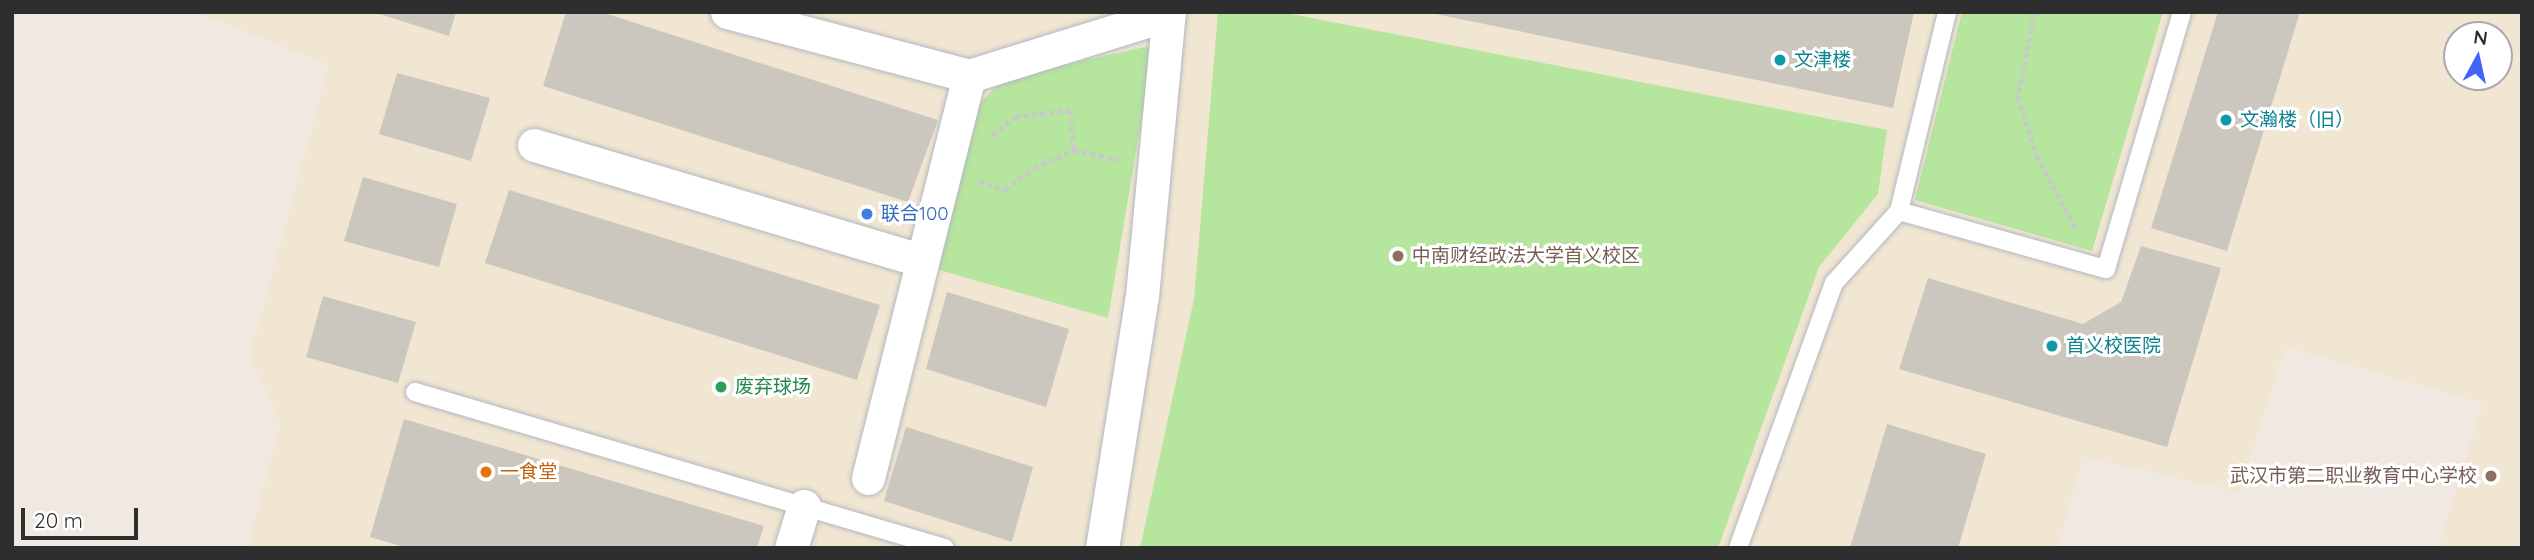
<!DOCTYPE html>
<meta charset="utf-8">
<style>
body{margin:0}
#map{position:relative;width:2534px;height:560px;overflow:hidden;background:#efe9e1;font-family:Quicksand,"Noto Sans SC",sans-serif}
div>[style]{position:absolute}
.education>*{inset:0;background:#f0e6d1}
.green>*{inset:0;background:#b6e59e}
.building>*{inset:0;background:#cbc7bf}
.path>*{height:4.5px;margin-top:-2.25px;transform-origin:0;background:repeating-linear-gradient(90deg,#c9c9c9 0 5px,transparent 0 8.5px)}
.roads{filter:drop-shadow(0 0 2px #b4b7c1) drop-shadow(0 0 2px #b4b7c1)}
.service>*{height:18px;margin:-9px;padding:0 9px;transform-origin:9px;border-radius:9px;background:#fff}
.minor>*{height:33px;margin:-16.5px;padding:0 16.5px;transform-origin:16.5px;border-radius:16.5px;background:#fff}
.dots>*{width:19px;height:19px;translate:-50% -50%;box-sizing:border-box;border:4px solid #fff;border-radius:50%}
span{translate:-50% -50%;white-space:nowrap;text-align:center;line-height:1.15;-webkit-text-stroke:6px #fff;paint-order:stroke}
.culture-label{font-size:19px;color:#0d838f}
.left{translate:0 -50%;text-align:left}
.shop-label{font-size:19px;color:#366cbe}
.education-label{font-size:19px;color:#785e54}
.right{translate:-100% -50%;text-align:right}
.leisure-label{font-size:19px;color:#27864d}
.food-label{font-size:19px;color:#c56008}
.frame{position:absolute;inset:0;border:14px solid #2e2e2e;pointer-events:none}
.north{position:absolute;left:2443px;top:21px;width:70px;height:70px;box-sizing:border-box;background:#fff;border:2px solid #ababab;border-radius:50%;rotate:8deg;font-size:19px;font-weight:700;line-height:28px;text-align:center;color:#2e2e2e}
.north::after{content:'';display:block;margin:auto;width:24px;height:32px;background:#4264fb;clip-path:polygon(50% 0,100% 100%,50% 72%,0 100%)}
.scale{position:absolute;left:21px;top:508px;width:117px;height:32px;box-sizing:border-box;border:4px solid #2e2e2e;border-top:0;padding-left:9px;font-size:21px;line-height:24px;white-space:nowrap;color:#2e2e2e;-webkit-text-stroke:5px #fff;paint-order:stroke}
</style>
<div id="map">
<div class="education">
<div style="clip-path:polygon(evenodd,195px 12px,2522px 12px,2522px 548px,2438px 548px,2483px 403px,2285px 347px,2239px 492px,2083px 457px,2058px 548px,248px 548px,280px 423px,250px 355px,329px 65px,195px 12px,2457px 35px,2499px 35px,2499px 77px,2457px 77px,2457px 35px)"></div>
</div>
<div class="green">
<div style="clip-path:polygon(1218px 12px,1281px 12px,1887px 130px,1878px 194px,1819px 267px,1718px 548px,1140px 548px,1194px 299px)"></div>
<div style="clip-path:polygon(1962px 12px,2163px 12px,2092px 251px,1915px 200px)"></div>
<div style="clip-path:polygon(1154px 45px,1108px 318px,932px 268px,978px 106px,994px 88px,1017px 75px)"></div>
</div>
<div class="building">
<div style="clip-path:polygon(373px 12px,456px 12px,449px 36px)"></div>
<div style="clip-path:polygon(566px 12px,601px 12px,938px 120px,908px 202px,543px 86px)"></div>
<div style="clip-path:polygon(1426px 12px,1914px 12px,1893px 108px)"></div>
<div style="clip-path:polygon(2218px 12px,2300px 12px,2227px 251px,2151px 228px)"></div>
<div style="clip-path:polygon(397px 73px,490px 98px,471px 161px,379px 134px)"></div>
<div style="clip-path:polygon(363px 177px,457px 204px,439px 267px,344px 241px)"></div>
<div style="clip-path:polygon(509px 190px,880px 305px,857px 380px,485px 263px)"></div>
<div style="clip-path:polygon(2141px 246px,2221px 268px,2167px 447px,1899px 369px,1928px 278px,2083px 324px,2121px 302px)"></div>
<div style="clip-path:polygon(947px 292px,1069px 329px,1046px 407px,926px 369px)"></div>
<div style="clip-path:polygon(323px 296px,416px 322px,398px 383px,306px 357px)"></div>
<div style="clip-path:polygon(404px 419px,764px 526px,757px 548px,407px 548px,370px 537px)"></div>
<div style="clip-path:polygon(1887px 424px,1986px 454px,1958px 548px,1850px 548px)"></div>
<div style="clip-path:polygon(906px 427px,1033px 467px,1012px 542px,884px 501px)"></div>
</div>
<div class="path">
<div style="left:2035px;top:12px;width:87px;rotate:101.3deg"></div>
<div style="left:2018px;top:97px;width:62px;rotate:72.1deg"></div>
<div style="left:2037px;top:156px;width:85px;rotate:61.9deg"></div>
<div style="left:992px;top:135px;width:29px;rotate:-38deg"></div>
<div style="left:1015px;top:117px;width:55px;rotate:-7.3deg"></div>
<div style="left:1070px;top:110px;width:40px;rotate:84.3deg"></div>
<div style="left:979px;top:181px;width:28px;rotate:19deg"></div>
<div style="left:1005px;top:190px;width:36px;rotate:-38deg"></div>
<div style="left:1033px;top:168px;width:45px;rotate:-23.7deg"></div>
<div style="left:1074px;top:150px;width:46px;rotate:12.5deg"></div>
</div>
<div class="roads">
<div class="service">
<div style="left:1899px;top:211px;width:215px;rotate:15.7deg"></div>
<div style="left:2106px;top:269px;width:268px;rotate:-73.5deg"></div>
<div style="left:415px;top:392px;width:552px;rotate:16.4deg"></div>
<div style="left:1738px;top:548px;width:282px;rotate:-70.1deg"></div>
<div style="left:1834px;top:283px;width:97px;rotate:-47.9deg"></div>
<div style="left:1899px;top:211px;width:205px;rotate:-76.4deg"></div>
</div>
<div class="minor">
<div style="left:727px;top:12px;width:250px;rotate:14.8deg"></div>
<div style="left:534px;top:145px;width:405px;rotate:16.6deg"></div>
<div style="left:868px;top:478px;width:414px;rotate:-75.9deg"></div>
<div style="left:969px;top:76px;width:209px;rotate:-17.2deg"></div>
<div style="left:791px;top:548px;width:44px;rotate:-72.8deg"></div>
<div style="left:1102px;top:548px;width:255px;rotate:-81deg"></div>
<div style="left:1142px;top:296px;width:285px;rotate:-84.6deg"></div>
</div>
</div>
<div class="dots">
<div style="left:1780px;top:60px;background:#0f9aa8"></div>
<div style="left:2226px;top:120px;background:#0f9aa8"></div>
<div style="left:867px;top:214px;background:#3f7fe0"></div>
<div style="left:1398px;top:256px;background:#8d6e63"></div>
<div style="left:2052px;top:346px;background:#0f9aa8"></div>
<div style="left:721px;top:387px;background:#2e9e5b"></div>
<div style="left:486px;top:472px;background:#e8710a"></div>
<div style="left:2491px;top:476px;background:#8d6e63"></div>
</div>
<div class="culture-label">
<span class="left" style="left:1794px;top:60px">文津楼</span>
<span class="left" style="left:2240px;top:120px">文瀚楼（旧）</span>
<span class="left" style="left:2066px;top:346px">首义校医院</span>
</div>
<div class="shop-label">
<span class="left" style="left:881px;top:214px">联合100</span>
</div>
<div class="education-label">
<span class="left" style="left:1412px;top:256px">中南财经政法大学首义校区</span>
<span class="right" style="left:2477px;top:476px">武汉市第二职业教育中心学校</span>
</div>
<div class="leisure-label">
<span class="left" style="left:735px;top:387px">废弃球场</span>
</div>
<div class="food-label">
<span class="left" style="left:500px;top:472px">一食堂</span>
</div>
<div class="frame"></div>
<div class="north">N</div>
<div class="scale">20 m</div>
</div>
